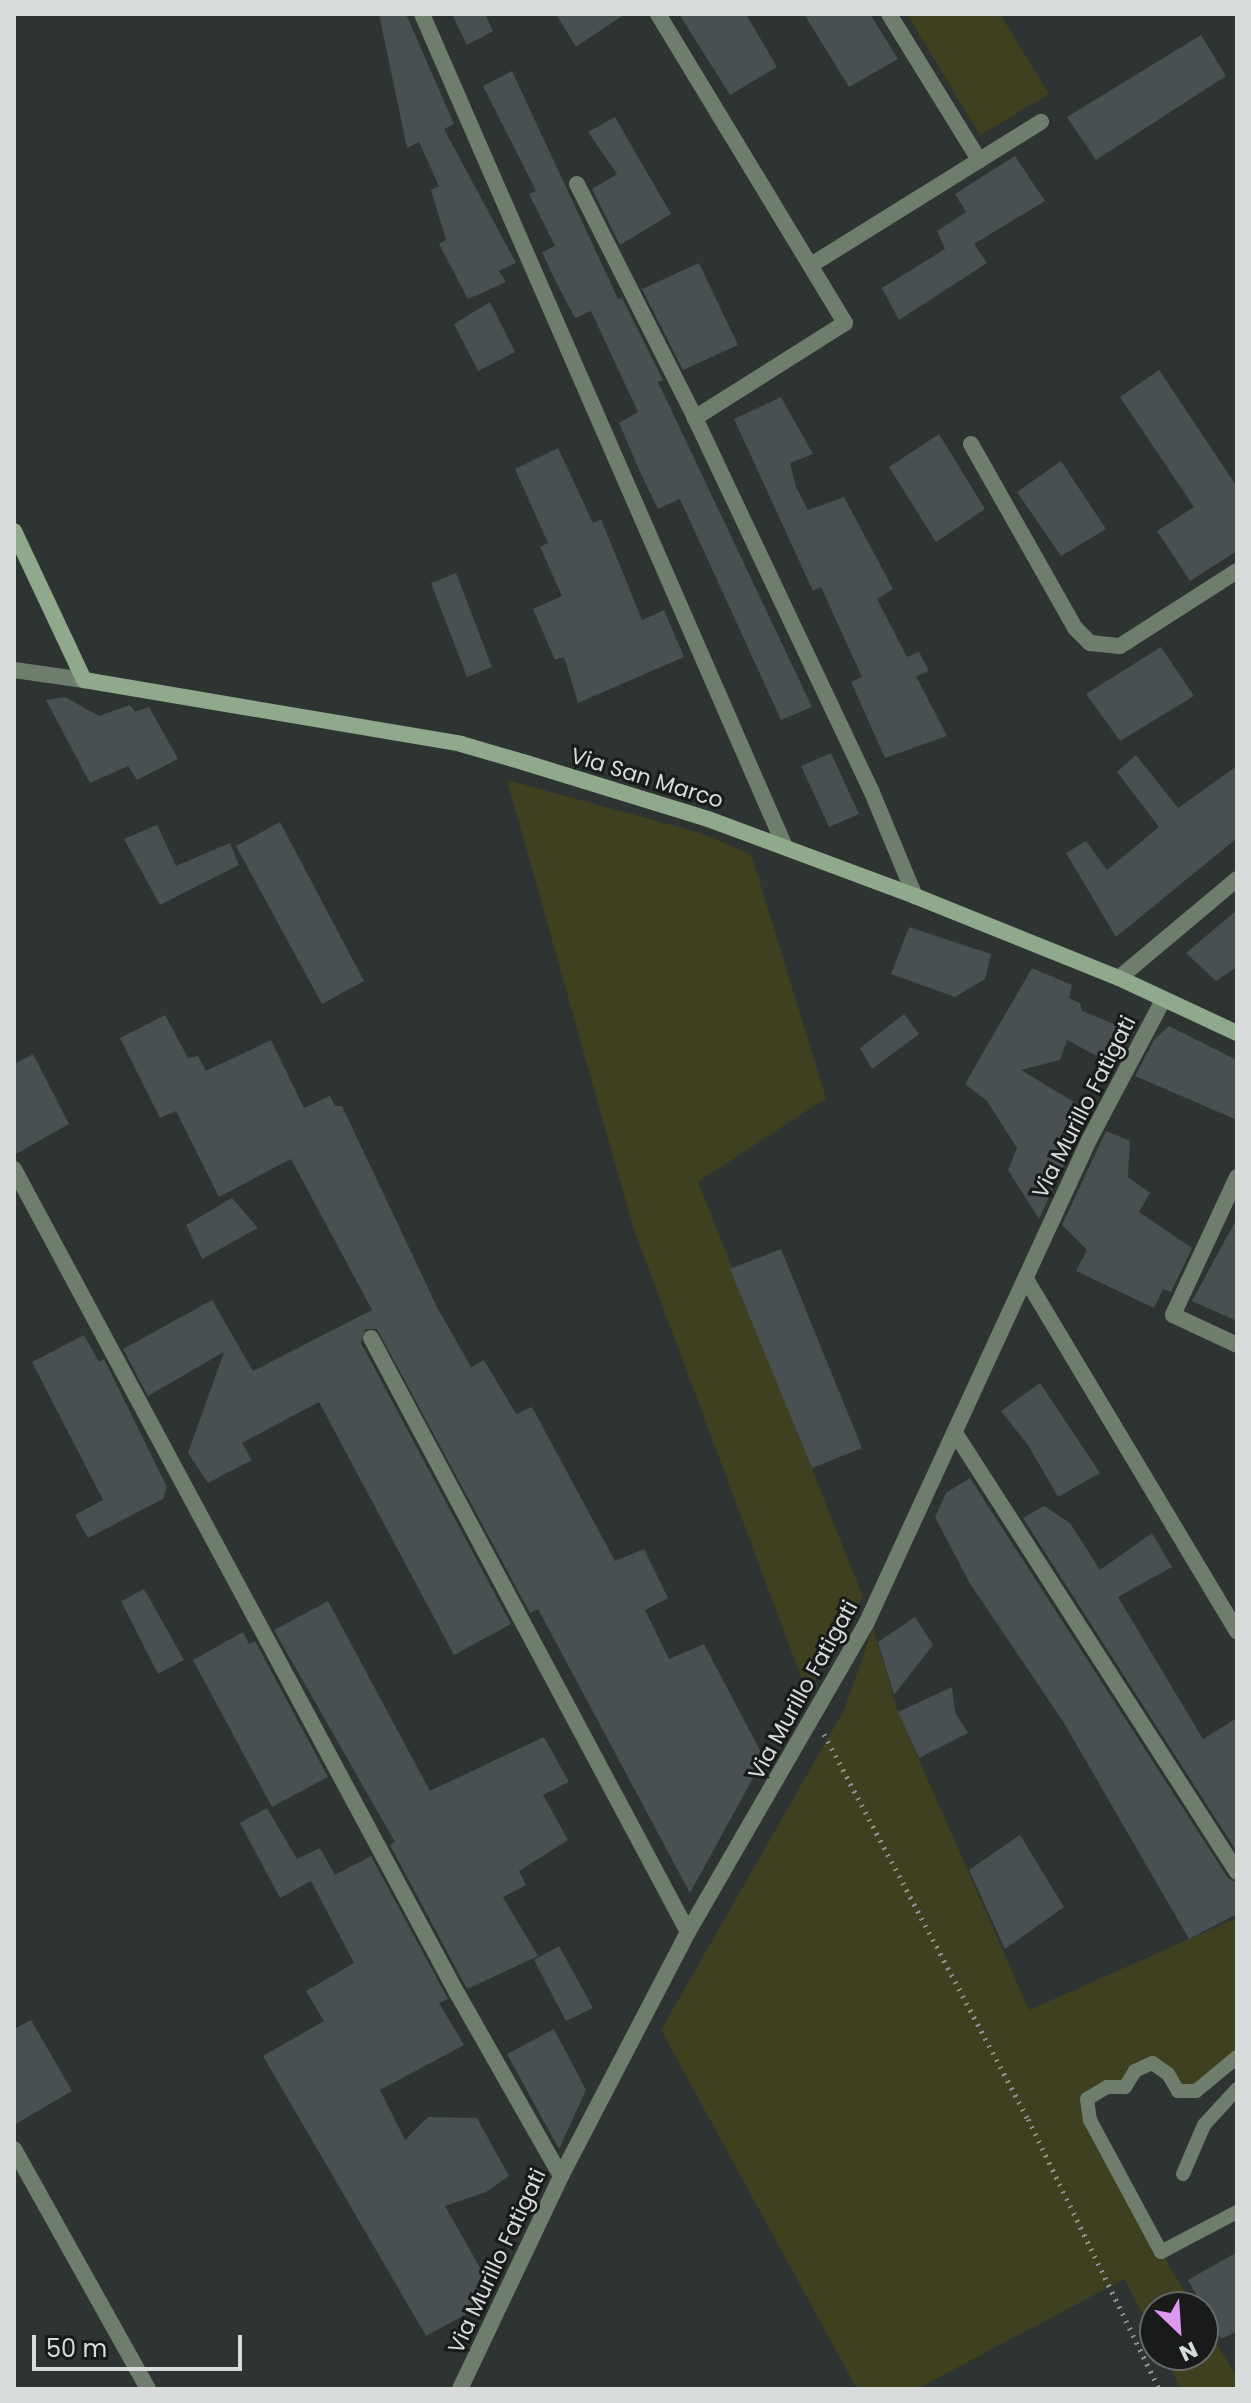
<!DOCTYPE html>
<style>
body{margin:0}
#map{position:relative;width:1251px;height:2403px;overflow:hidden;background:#2d3431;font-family:Poppins,sans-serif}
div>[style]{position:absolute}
.green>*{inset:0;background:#3e4020}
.building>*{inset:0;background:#485051}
.path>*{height:5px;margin-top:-2.5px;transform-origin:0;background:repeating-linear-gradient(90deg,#8a908d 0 2px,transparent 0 8px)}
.service>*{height:14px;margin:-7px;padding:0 7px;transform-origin:7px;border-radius:7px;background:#6f7e6c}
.minor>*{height:16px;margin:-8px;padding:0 8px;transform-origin:8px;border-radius:8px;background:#6f7e6c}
.tertiary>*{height:16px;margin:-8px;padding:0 8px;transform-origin:8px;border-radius:8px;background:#6f7e6c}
.secondary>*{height:16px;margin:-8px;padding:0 8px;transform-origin:8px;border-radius:8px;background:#90a88c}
span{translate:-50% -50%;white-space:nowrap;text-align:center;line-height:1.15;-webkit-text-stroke:6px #181b1a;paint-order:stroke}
.street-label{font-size:22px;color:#d8dddb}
.frame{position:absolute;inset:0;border:16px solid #d8dddb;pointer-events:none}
.north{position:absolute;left:1139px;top:2291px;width:80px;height:80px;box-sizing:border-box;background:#181b1a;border:2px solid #656967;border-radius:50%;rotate:155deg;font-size:22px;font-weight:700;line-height:32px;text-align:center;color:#d8dddb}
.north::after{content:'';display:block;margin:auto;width:28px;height:36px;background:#de98f2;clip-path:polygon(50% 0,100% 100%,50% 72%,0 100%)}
.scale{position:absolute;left:32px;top:2335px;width:210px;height:36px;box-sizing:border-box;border:4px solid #d8dddb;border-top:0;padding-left:10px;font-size:24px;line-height:28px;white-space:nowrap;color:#d8dddb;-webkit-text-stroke:6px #181b1a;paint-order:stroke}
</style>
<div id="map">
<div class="green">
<div style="clip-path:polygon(907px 14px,1000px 14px,1049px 94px,980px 135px)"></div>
<div style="clip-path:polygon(507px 780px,697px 832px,751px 854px,826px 1098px,698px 1182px,863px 1597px,807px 1693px,633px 1227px)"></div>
<div style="clip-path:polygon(873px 1628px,898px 1712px,1029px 2010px,1237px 1918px,1237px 2057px,1196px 2091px,1178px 2091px,1152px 2064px,1125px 2087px,1087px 2099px,1161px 2252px,1194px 2307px,1155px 2307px,1155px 2338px,1124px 2279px,917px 2389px,857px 2389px,661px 2030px,844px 1710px)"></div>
<div style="clip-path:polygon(1203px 2321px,1237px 2377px,1237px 2389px,1181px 2389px,1164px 2355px,1203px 2355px)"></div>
</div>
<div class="building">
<div style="clip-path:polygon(379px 14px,406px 14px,454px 124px,444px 129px,516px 263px,499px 271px,506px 282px,468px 299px,439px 244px,446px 240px,431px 190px,439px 186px,419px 142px,407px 148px)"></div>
<div style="clip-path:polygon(452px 14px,485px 14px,493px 31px,467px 45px)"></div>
<div style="clip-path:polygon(556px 14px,625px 14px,576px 47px)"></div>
<div style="clip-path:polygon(679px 14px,746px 14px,777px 67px,730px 95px)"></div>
<div style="clip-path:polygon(804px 14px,870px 14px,898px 59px,849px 87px)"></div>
<div style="clip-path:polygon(1201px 35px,1226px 76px,1096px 160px,1067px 117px)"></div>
<div style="clip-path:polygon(512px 71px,618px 299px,622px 298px,663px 380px,658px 382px,812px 707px,781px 720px,680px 499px,658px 509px,640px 472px,619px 423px,638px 412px,591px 311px,575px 318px,554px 278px,542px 252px,555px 246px,529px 194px,536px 191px,483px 86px)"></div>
<div style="clip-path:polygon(615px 117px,671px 214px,620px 245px,592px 189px,617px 174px,588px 132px)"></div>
<div style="clip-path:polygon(1015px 156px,1045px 201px,974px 244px,987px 263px,899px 320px,882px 288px,945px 249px,937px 231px,966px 212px,955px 194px)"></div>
<div style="clip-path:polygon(699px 263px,738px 345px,683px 370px,642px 289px)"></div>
<div style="clip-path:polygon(490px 302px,515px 352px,478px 371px,454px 324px)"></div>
<div style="clip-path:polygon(1159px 370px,1237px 487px,1237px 551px,1190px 581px,1157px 531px,1194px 507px,1120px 397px)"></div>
<div style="clip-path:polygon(781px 397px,813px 454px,790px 463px,796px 487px,808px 510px,844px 497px,893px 589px,877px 599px,907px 657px,919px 652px,929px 671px,916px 676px,947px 736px,885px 758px,851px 682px,862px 677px,821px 587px,813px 591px,734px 419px)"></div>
<div style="clip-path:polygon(939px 434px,985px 509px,936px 542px,889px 467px)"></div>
<div style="clip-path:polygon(558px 448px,593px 523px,601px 519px,642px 620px,664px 610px,684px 657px,578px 703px,564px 657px,555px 660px,533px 609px,562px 596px,540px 547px,548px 543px,515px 469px)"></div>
<div style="clip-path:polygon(1061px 461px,1106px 529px,1061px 556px,1017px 492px)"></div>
<div style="clip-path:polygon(456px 573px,492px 667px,467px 677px,431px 583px)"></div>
<div style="clip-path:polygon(1161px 647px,1194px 696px,1120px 741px,1086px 694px)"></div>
<div style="clip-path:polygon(65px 697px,99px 716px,130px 705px,135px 712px,149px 707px,178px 759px,137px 780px,128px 766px,90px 783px,46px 700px)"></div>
<div style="clip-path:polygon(831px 753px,859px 814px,829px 827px,801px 766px)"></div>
<div style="clip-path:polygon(1136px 755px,1178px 808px,1237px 766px,1237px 838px,1116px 937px,1066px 853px,1086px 841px,1107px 870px,1159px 827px,1117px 772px)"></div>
<div style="clip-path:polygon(280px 822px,364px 981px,322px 1004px,236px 846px)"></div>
<div style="clip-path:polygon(157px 825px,176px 866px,230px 843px,239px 865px,160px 905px,124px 839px)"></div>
<div style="clip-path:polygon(1237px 910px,1237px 967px,1216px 981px,1186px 953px)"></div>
<div style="clip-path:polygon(909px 927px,991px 954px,985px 979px,955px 997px,891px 974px)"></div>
<div style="clip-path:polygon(1032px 968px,1072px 985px,1069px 998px,1080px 1003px,1082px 1011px,1134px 1032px,1116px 1066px,1067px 1040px,1060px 1060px,1021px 1070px,1089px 1111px,1039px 1219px,1008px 1170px,1017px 1148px,987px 1101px,965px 1084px)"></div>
<div style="clip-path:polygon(904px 1014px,919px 1034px,872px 1069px,860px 1048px)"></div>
<div style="clip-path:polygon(165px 1015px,188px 1058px,198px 1056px,206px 1071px,271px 1040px,304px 1108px,330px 1096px,335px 1106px,342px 1106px,437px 1307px,471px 1367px,484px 1360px,516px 1414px,532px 1407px,615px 1561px,644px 1549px,668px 1598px,645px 1610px,669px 1659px,704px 1644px,764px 1758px,690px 1893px,538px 1609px,530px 1613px,377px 1329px,365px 1329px,361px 1343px,511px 1624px,454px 1655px,319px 1402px,242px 1443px,252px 1460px,208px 1483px,188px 1453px,224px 1352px,148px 1396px,123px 1349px,212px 1300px,253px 1371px,372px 1310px,291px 1159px,219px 1197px,176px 1111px,160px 1118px,120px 1038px)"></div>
<div style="clip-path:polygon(1169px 1026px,1237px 1060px,1237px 1120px,1135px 1076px,1154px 1040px)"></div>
<div style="clip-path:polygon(33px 1054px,69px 1124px,14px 1155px,14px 1064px)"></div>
<div style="clip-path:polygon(1106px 1131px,1130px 1141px,1128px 1177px,1150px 1193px,1139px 1212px,1192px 1248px,1171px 1292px,1163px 1289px,1154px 1308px,1076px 1271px,1087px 1250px,1062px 1225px)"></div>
<div style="clip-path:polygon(232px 1198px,258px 1228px,202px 1259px,186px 1225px)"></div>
<div style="clip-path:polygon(1237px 1218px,1237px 1321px,1192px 1301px)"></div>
<div style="clip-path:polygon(781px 1249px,862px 1448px,812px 1468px,730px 1269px)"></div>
<div style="clip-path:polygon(84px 1335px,99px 1362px,104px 1359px,167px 1487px,163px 1499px,88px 1538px,75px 1515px,103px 1500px,32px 1362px)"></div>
<div style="clip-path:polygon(1040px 1383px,1100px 1473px,1058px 1497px,1028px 1445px,1001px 1411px)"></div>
<div style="clip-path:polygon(970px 1478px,1228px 1878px,1237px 1883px,1237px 1914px,1189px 1939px,1064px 1723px,969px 1582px,935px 1517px,946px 1493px)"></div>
<div style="clip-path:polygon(1044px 1506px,1070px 1523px,1100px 1570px,1152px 1533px,1172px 1567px,1118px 1597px,1203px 1739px,1237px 1718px,1237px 1852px,1023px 1518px)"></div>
<div style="clip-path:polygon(144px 1589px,184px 1660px,158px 1674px,121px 1601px)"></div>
<div style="clip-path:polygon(328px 1601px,430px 1791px,544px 1737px,569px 1782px,543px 1795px,568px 1840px,519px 1871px,526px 1885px,503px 1897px,538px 1956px,467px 1989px,390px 1845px,395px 1842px,274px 1630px)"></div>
<div style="clip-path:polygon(915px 1617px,933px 1645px,894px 1695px,878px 1642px)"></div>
<div style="clip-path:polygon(243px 1632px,249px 1644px,255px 1641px,328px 1777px,272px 1807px,193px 1660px)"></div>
<div style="clip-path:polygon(952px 1687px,955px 1712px,968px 1733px,919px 1758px,898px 1712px)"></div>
<div style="clip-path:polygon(267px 1808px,297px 1859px,320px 1848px,335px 1875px,371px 1856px,448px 1999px,439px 2003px,464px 2045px,380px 2090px,405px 2140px,428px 2117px,477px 2118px,509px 2176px,486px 2192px,445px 2206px,492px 2289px,481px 2306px,426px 2336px,263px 2056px,324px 2021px,306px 1991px,354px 1963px,311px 1881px,280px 1898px,240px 1823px)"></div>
<div style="clip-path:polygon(1020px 1835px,1064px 1907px,1005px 1949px,969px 1870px)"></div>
<div style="clip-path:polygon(559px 1946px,593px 2008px,566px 2021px,534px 1960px)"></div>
<div style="clip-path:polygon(31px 2020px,72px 2091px,14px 2125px,14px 2029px)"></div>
<div style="clip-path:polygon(554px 2029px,586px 2090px,559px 2149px,507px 2054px)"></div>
<div style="clip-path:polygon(1237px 2252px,1237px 2331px,1221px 2339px,1188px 2280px)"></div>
</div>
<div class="path">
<div style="left:824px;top:1734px;width:436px;rotate:62.1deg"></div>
<div style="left:1028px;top:2119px;width:300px;rotate:64.1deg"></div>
</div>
<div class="service">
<div style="left:1237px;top:2057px;width:53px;rotate:140.3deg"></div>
<div style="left:1196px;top:2091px;width:18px;rotate:180deg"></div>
<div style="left:1178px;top:2091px;width:20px;rotate:-120deg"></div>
<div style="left:1168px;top:2074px;width:19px;rotate:-145deg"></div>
<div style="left:1152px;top:2063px;width:19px;rotate:155deg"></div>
<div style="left:1135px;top:2071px;width:19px;rotate:122deg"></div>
<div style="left:1125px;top:2087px;width:18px;rotate:180deg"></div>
<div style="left:1107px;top:2087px;width:23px;rotate:149deg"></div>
<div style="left:1087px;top:2099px;width:21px;rotate:82deg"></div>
<div style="left:1090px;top:2120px;width:150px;rotate:61.7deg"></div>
<div style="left:1161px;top:2252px;width:86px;rotate:-27.8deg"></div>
<div style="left:1183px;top:2174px;width:53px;rotate:-66.8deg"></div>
<div style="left:1204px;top:2125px;width:49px;rotate:-47.5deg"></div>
</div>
<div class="minor">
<div style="left:422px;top:14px;width:909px;rotate:66.45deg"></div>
<div style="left:658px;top:14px;width:361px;rotate:58.8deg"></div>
<div style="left:845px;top:323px;width:178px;rotate:147.7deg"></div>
<div style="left:889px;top:14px;width:172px;rotate:58.3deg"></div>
<div style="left:577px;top:184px;width:262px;rotate:63.2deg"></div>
<div style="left:695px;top:418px;width:412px;rotate:64.7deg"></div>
<div style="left:871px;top:790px;width:115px;rotate:67.5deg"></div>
<div style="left:811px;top:265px;width:271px;rotate:-31.9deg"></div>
<div style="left:971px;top:444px;width:211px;rotate:60.5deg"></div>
<div style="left:1075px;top:628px;width:21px;rotate:45deg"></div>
<div style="left:1090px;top:643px;width:30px;rotate:6deg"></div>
<div style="left:1120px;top:646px;width:139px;rotate:-32.7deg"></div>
<div style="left:1119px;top:978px;width:154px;rotate:-40deg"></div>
<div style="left:14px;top:1169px;width:936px;rotate:61.74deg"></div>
<div style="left:457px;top:1993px;width:210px;rotate:60.4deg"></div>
<div style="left:1237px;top:1177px;width:152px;rotate:114.9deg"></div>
<div style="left:1173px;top:1315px;width:71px;rotate:25.1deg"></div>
<div style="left:1026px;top:1279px;width:411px;rotate:59.1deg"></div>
<div style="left:371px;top:1338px;width:673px;rotate:61.91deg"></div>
<div style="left:957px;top:1436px;width:518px;rotate:57.29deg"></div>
<div style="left:14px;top:2149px;width:275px;rotate:60.8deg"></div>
<div style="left:460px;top:2389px;width:236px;rotate:-64.6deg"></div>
<div style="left:561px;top:2176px;width:275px;rotate:-62.5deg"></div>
<div style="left:688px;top:1932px;width:356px;rotate:-60deg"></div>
<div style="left:866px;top:1624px;width:533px;rotate:-65.26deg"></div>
<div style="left:1089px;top:1140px;width:158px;rotate:-62.1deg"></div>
</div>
<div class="tertiary">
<div style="left:14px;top:670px;width:71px;rotate:8.1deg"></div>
</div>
<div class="secondary">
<div style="left:14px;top:531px;width:165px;rotate:64.8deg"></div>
<div style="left:84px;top:680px;width:382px;rotate:9.6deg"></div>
<div style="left:461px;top:744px;width:65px;rotate:16.2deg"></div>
<div style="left:523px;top:762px;width:194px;rotate:17.1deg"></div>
<div style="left:708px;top:819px;width:221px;rotate:20.4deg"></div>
<div style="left:915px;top:896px;width:220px;rotate:21.9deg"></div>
<div style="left:1119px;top:978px;width:130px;rotate:25deg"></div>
</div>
<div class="street-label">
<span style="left:647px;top:778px;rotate:17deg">Via San Marco</span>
<span style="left:1084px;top:1107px;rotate:-63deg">Via Murillo Fatigati</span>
<span style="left:803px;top:1690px;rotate:-61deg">Via Murillo Fatigati</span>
<span style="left:497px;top:2261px;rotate:-65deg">Via Murillo Fatigati</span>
</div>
<div class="frame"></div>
<div class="north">N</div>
<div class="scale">50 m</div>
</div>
